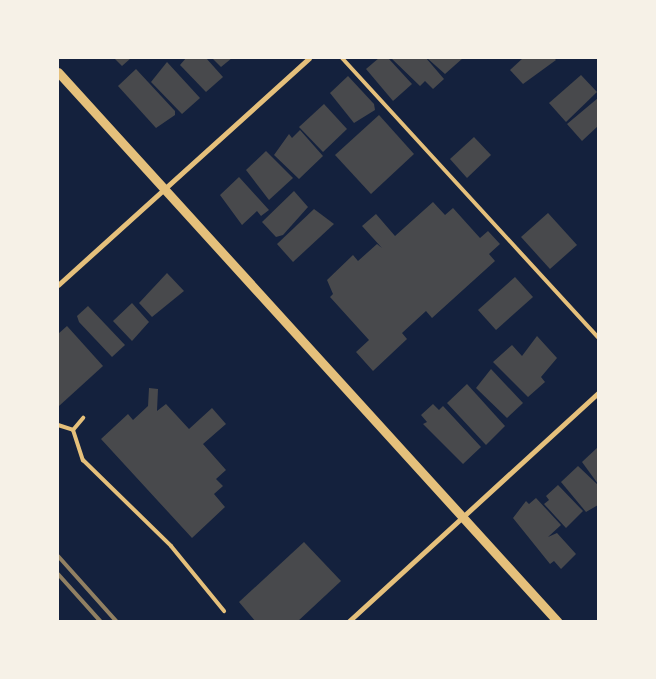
<!DOCTYPE html>
<style>
body{margin:0}
#map{position:relative;width:656px;height:679px;overflow:hidden;background:#14213d;font-family:"Space Grotesk",sans-serif}
div>[style]{position:absolute}
.building>*{inset:0;background:#48494c}
.service>*{height:4px;margin:-2px;padding:0 2px;transform-origin:2px;border-radius:2px;background:#e5c07b}
.minor>*{height:5px;margin:-2.5px;padding:0 2.5px;transform-origin:2.5px;border-radius:2.5px;background:#e5c07b}
.tertiary>*{height:9px;margin:-4.5px;padding:0 4.5px;transform-origin:4.5px;border-radius:4.5px;background:#e5c07b}
.rail>*{height:4px;margin:-2px;padding:0 2px;transform-origin:2px;border-radius:2px;background:#918062}
span{translate:-50% -50%;white-space:nowrap;text-align:center;line-height:1.15;-webkit-text-stroke:4px #f6f1e7;paint-order:stroke}
.frame{position:absolute;inset:0;border:59px solid #f6f1e7;pointer-events:none}
</style>
<div id="map">
<div class="building">
<div style="clip-path:polygon(114px 58px,131px 58px,122px 66px)"></div>
<div style="clip-path:polygon(186px 58px,206px 58px,223px 77px,206px 92px,180px 65px)"></div>
<div style="clip-path:polygon(212px 58px,232px 58px,221px 67px)"></div>
<div style="clip-path:polygon(379px 58px,389px 59px,412px 84px,393px 101px,366px 69px)"></div>
<div style="clip-path:polygon(391px 58px,426px 58px,444px 79px,433px 89px,425px 81px,420px 86px)"></div>
<div style="clip-path:polygon(427px 58px,463px 58px,445px 74px)"></div>
<div style="clip-path:polygon(523px 58px,554px 58px,556px 60px,523px 84px,510px 70px)"></div>
<div style="clip-path:polygon(167px 62px,200px 98px,182px 114px,151px 82px)"></div>
<div style="clip-path:polygon(136px 69px,175px 111px,175px 115px,156px 128px,118px 86px)"></div>
<div style="clip-path:polygon(581px 75px,597px 92px,566px 122px,549px 103px)"></div>
<div style="clip-path:polygon(348px 76px,374px 104px,375px 110px,354px 123px,330px 93px)"></div>
<div style="clip-path:polygon(598px 98px,598px 126px,582px 141px,567px 124px)"></div>
<div style="clip-path:polygon(324px 104px,347px 129px,323px 152px,299px 127px)"></div>
<div style="clip-path:polygon(379px 115px,414px 154px,371px 194px,335px 155px)"></div>
<div style="clip-path:polygon(300px 130px,323px 156px,299px 179px,274px 155px,289px 134px,292px 138px)"></div>
<div style="clip-path:polygon(474px 137px,491px 155px,467px 178px,450px 159px)"></div>
<div style="clip-path:polygon(266px 151px,293px 178px,269px 200px,246px 170px)"></div>
<div style="clip-path:polygon(239px 177px,269px 210px,261px 216px,257px 211px,242px 225px,220px 195px)"></div>
<div style="clip-path:polygon(294px 191px,308px 207px,283px 235px,276px 237px,262px 222px)"></div>
<div style="clip-path:polygon(433px 202px,445px 215px,453px 208px,480px 238px,488px 231px,500px 244px,489px 254px,495px 261px,432px 318px,426px 311px,402px 333px,407px 339px,373px 371px,356px 352px,369px 340px,330px 297px,333px 294px,327px 280px,353px 255px,358px 261px,377px 244px,382px 248px,362px 226px,376px 214px,395px 236px)"></div>
<div style="clip-path:polygon(314px 209px,334px 224px,293px 262px,277px 244px)"></div>
<div style="clip-path:polygon(548px 213px,577px 245px,550px 269px,521px 237px)"></div>
<div style="clip-path:polygon(167px 273px,184px 291px,152px 317px,139px 303px)"></div>
<div style="clip-path:polygon(515px 277px,533px 297px,496px 330px,478px 310px)"></div>
<div style="clip-path:polygon(132px 303px,149px 322px,132px 341px,113px 321px)"></div>
<div style="clip-path:polygon(88px 306px,125px 345px,112px 357px,79px 322px,77px 316px)"></div>
<div style="clip-path:polygon(67px 326px,103px 366px,59px 406px,58px 334px)"></div>
<div style="clip-path:polygon(537px 336px,557px 358px,541px 377px,545px 382px,528px 397px,493px 362px,512px 345px,522px 356px)"></div>
<div style="clip-path:polygon(491px 369px,523px 403px,507px 418px,476px 388px)"></div>
<div style="clip-path:polygon(467px 384px,505px 426px,486px 445px,447px 403px)"></div>
<div style="clip-path:polygon(149px 388px,158px 389px,157px 411px,166px 404px,189px 429px,212px 408px,226px 424px,203px 444px,226px 470px,216px 479px,223px 486px,214px 494px,225px 507px,192px 538px,101px 439px,128px 414px,133px 420px,148px 406px)"></div>
<div style="clip-path:polygon(433px 404px,439px 410px,443px 406px,481px 447px,463px 464px,423px 424px,427px 422px,421px 415px)"></div>
<div style="clip-path:polygon(598px 447px,598px 484px,582px 462px)"></div>
<div style="clip-path:polygon(578px 466px,598px 485px,598px 505px,586px 512px,561px 482px)"></div>
<div style="clip-path:polygon(558px 485px,583px 511px,566px 528px,544px 504px,549px 500px,546px 496px)"></div>
<div style="clip-path:polygon(536px 498px,561px 525px,548px 537px,557px 533px,576px 554px,561px 569px,554px 561px,550px 564px,513px 518px,526px 501px,529px 504px)"></div>
<div style="clip-path:polygon(304px 542px,341px 581px,297px 622px,256px 622px,239px 602px)"></div>
</div>
<div class="service">
<div style="left:342px;top:58px;width:379px;rotate:47.5deg"></div>
<div style="left:58px;top:425px;width:16px;rotate:18deg"></div>
<div style="left:73px;top:430px;width:16px;rotate:-50deg"></div>
<div style="left:73px;top:430px;width:32px;rotate:72deg"></div>
<div style="left:83px;top:460px;width:123px;rotate:44.3deg"></div>
<div style="left:171px;top:546px;width:84px;rotate:50.8deg"></div>
</div>
<div class="minor">
<div style="left:58px;top:285px;width:338px;rotate:-42.1deg"></div>
<div style="left:348px;top:622px;width:339px;rotate:-42.5deg"></div>
</div>
<div class="tertiary">
<div style="left:58px;top:72px;width:743px;rotate:47.73deg"></div>
</div>
<div class="rail">
<div style="left:58px;top:556px;width:89px;rotate:48.2deg"></div>
<div style="left:58px;top:574px;width:64px;rotate:48.1deg"></div>
</div>
<div class="frame"></div>
</div>
